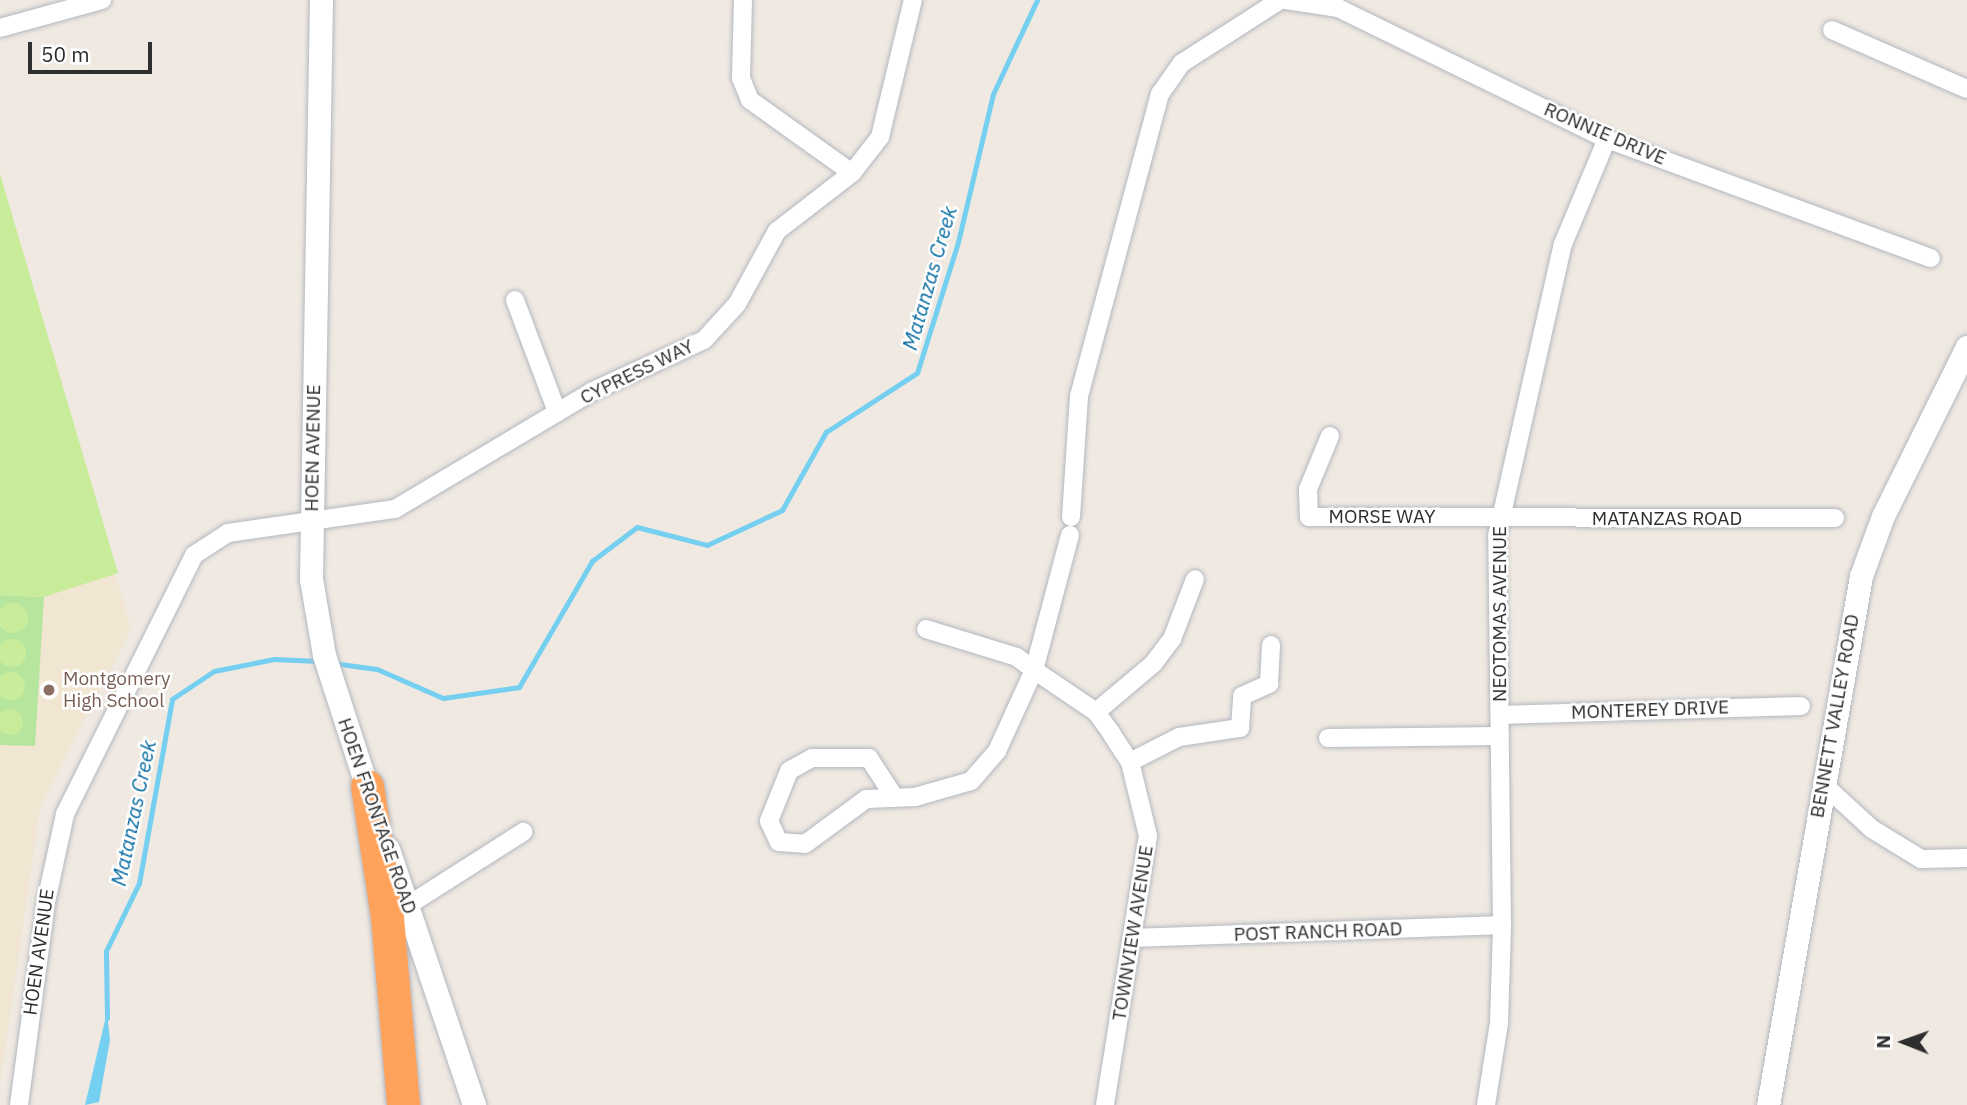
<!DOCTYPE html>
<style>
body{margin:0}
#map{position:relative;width:1967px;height:1105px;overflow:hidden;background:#efe9e1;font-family:"IBM Plex Sans",sans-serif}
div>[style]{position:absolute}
.education>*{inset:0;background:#f0e6d1}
.green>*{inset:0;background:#b6e59e}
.pitch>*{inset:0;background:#c9ec9a}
.round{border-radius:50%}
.water>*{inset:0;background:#75cff0}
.stream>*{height:5px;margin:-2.5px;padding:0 2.5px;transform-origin:2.5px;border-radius:2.5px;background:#75cff0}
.roads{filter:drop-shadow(0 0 2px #b4b7c1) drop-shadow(0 0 2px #b4b7c1)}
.minor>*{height:18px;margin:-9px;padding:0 9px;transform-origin:9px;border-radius:9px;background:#fff}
.tertiary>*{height:23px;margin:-11.5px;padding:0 11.5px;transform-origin:11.5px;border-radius:11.5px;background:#fff}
.motorway>*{height:33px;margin:-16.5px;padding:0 16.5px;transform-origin:16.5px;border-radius:16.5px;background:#ffa35c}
.dots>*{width:19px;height:19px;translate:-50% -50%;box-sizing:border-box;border:4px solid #fff;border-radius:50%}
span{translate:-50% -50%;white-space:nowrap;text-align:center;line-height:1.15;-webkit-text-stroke:5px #fff;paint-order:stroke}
.street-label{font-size:19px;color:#2e2e2e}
.education-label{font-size:19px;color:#785e54}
.left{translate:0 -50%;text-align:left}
.water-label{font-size:21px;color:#0d6fa3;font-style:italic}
.north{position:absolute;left:1869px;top:1007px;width:70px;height:70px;-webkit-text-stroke:5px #fff;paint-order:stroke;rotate:271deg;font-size:19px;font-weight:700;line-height:28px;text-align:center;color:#2e2e2e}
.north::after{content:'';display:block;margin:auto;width:24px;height:32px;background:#2e2e2e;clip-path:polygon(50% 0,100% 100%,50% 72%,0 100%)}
.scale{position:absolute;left:28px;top:42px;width:124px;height:32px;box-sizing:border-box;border:4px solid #2e2e2e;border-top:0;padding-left:9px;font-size:21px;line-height:24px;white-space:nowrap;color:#2e2e2e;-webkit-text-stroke:5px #fff;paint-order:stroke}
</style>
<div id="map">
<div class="education">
<div style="clip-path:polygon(0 174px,131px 629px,40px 807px,0 1084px)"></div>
</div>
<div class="green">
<div style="clip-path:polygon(0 595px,44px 597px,35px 746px,0 745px)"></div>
</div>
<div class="pitch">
<div style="clip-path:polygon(0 174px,118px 573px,44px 597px,0 595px)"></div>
<div class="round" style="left:-2px;top:603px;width:30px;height:30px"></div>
<div class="round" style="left:-2px;top:639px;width:28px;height:28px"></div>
<div class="round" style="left:-3px;top:672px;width:28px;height:28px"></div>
<div class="round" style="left:-3px;top:709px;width:26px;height:26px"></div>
</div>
<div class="water">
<div style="clip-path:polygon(107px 1012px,110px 1040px,99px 1102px,85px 1105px)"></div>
</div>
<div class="stream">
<div style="left:333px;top:663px;width:44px;rotate:7.8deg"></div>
<div style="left:377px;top:669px;width:72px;rotate:23.7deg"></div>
<div style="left:443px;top:698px;width:77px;rotate:-8.2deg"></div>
<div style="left:519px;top:687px;width:146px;rotate:-59.9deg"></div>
<div style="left:592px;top:561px;width:56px;rotate:-37.1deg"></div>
<div style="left:637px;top:527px;width:72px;rotate:14.4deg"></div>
<div style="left:707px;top:545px;width:83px;rotate:-25deg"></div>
<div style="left:782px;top:510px;width:90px;rotate:-60.6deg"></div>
<div style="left:826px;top:432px;width:108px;rotate:-33deg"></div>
<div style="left:917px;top:373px;width:137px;rotate:-72.6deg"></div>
<div style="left:958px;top:242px;width:152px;rotate:-76.7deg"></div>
<div style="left:993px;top:94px;width:104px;rotate:-64.9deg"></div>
<div style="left:107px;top:1018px;width:67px;rotate:-90.9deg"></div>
<div style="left:106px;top:951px;width:76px;rotate:-64.1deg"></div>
<div style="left:139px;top:883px;width:187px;rotate:-79.8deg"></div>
<div style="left:172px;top:699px;width:50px;rotate:-33.7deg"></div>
<div style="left:214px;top:671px;width:61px;rotate:-11.3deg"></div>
<div style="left:274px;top:659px;width:45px;rotate:2.5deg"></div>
</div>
<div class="roads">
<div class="minor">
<div style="left:743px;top:0;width:78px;rotate:91.5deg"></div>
<div style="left:741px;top:78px;width:24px;rotate:68deg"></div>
<div style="left:750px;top:100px;width:125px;rotate:35.6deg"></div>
<div style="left:1286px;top:0;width:53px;rotate:8.7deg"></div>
<div style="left:1338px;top:8px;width:299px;rotate:26deg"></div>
<div style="left:1607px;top:139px;width:345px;rotate:20.2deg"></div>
<div style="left:0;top:28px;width:106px;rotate:-15.4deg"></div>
<div style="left:1832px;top:30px;width:147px;rotate:23.6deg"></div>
<div style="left:515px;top:300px;width:120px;rotate:69.4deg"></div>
<div style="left:1330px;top:436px;width:57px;rotate:112.5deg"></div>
<div style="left:1308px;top:489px;width:28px;rotate:88deg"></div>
<div style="left:1309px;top:517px;width:526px;rotate:0.11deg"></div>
<div style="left:1071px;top:517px;width:121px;rotate:-86.2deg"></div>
<div style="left:1079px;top:396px;width:313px;rotate:-75deg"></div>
<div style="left:1160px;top:94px;width:38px;rotate:-55deg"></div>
<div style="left:1182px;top:63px;width:117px;rotate:-32.7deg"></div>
<div style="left:1070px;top:535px;width:140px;rotate:104.9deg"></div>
<div style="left:1034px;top:670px;width:75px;rotate:34.1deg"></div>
<div style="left:1096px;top:712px;width:26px;rotate:54deg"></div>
<div style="left:1111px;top:733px;width:35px;rotate:57deg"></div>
<div style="left:1130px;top:762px;width:76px;rotate:76.3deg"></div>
<div style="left:1148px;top:836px;width:272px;rotate:99.1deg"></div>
<div style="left:1096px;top:712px;width:75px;rotate:-40.1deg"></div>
<div style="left:1153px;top:664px;width:31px;rotate:-53deg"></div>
<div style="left:1172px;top:639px;width:64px;rotate:-69deg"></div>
<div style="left:1500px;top:715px;width:301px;rotate:-1.7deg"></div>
<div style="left:1328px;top:738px;width:172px;rotate:-0.7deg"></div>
<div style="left:1130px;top:762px;width:55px;rotate:-27deg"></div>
<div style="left:1179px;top:737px;width:62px;rotate:-8.4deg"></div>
<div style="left:1240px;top:728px;width:32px;rotate:-86deg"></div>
<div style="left:1242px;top:696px;width:30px;rotate:-24deg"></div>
<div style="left:1269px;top:684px;width:39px;rotate:-87deg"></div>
<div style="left:1822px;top:783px;width:68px;rotate:42.6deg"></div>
<div style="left:1872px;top:829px;width:57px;rotate:31.5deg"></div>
<div style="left:1921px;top:859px;width:46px;rotate:-1.2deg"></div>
<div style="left:893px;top:795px;width:44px;rotate:-123deg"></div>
<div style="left:869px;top:758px;width:57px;rotate:180deg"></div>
<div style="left:812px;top:758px;width:26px;rotate:151deg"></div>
<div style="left:789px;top:771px;width:54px;rotate:111.8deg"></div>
<div style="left:769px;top:821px;width:23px;rotate:65deg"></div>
<div style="left:779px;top:842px;width:26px;rotate:4deg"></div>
<div style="left:805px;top:844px;width:76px;rotate:-36.4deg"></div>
<div style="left:866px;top:799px;width:49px;rotate:-2.3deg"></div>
<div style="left:915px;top:797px;width:58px;rotate:-15.9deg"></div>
<div style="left:971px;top:781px;width:40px;rotate:-49deg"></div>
<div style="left:997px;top:751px;width:89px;rotate:-65.4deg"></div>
<div style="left:1034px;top:670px;width:21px;rotate:-143deg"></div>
<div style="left:1017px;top:657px;width:95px;rotate:-162.9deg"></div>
<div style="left:407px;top:906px;width:138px;rotate:-32.5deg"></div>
<div style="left:1133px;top:938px;width:369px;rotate:-2deg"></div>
<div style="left:19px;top:1105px;width:205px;rotate:-82.4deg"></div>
<div style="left:46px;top:902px;width:90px;rotate:-77.8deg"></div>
<div style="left:65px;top:814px;width:289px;rotate:-63.5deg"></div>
<div style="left:194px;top:555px;width:40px;rotate:-32.9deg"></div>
<div style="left:228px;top:533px;width:169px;rotate:-8.2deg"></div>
<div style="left:395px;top:509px;width:228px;rotate:-30.8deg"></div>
<div style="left:591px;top:392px;width:124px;rotate:-24.7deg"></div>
<div style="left:704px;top:340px;width:49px;rotate:-47.5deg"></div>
<div style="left:737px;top:304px;width:83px;rotate:-61.3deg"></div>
<div style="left:777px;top:231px;width:95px;rotate:-37.7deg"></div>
<div style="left:852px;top:173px;width:46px;rotate:-52.1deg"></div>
<div style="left:880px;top:137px;width:141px;rotate:-76.5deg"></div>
<div style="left:1486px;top:1105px;width:83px;rotate:-81deg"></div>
<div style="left:1499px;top:1023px;width:98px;rotate:-88.2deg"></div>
<div style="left:1502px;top:925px;width:389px;rotate:-90.7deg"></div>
<div style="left:1497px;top:536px;width:299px;rotate:-77.3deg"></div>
<div style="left:1563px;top:244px;width:114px;rotate:-67.3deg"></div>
</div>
<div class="tertiary">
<div style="left:321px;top:0;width:579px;rotate:90.99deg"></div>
<div style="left:311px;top:579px;width:77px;rotate:80.3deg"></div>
<div style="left:324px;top:655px;width:152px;rotate:72deg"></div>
<div style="left:388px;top:849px;width:270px;rotate:71.4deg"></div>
<div style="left:1768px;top:1105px;width:537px;rotate:-80.03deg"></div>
<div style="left:1861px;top:576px;width:64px;rotate:-69.9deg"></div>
<div style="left:1883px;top:516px;width:189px;rotate:-63.6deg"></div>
</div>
<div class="motorway">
<div style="left:367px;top:786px;width:133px;rotate:81.3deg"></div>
<div style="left:387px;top:917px;width:189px;rotate:85.1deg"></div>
</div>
</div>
<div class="dots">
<div style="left:49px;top:690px;background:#8d6e63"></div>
</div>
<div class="street-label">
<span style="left:1605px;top:134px;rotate:23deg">RONNIE DRIVE</span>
<span style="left:637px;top:372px;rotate:-26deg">CYPRESS WAY</span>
<span style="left:313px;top:448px;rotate:-89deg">HOEN AVENUE</span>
<span style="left:1382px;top:517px">MORSE WAY</span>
<span style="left:1667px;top:519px">MATANZAS ROAD</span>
<span style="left:1500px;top:614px;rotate:-90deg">NEOTOMAS AVENUE</span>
<span style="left:1650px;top:710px;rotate:-2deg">MONTEREY DRIVE</span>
<span style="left:1835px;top:716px;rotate:-80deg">BENNETT VALLEY ROAD</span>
<span style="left:377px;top:816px;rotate:71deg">HOEN FRONTAGE ROAD</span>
<span style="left:1318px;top:932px;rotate:-2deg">POST RANCH ROAD</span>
<span style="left:1133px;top:933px;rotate:-81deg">TOWNVIEW AVENUE</span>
<span style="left:39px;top:952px;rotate:-82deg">HOEN AVENUE</span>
</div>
<div class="education-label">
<span class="left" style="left:63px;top:690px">Montgomery<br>High School</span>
</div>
<div class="water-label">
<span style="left:929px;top:278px;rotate:-74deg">Matanzas Creek</span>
<span style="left:133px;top:813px;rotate:-78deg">Matanzas Creek</span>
</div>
<div class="north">N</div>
<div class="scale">50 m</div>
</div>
